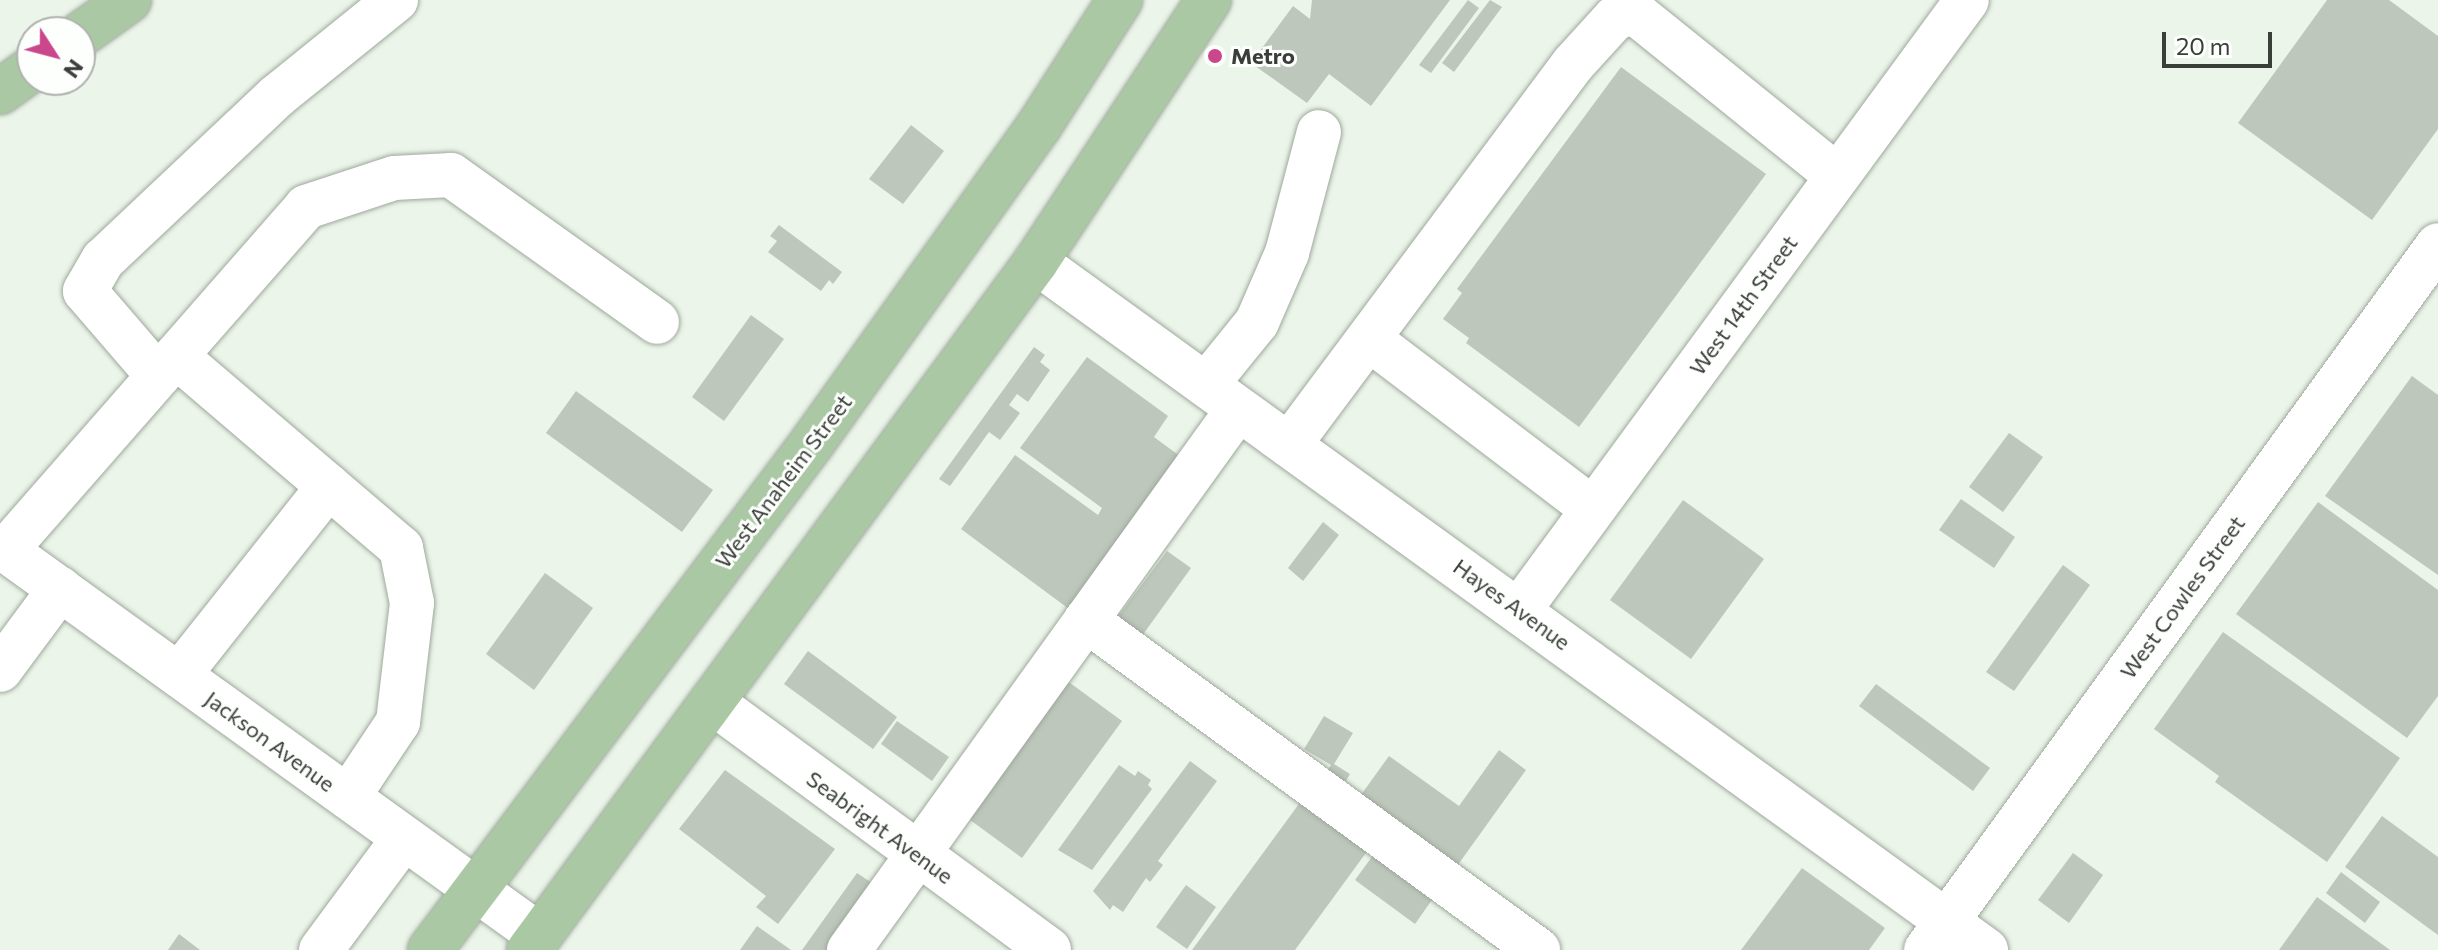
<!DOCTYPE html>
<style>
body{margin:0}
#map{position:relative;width:2438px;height:950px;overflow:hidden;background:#ebf5e9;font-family:Commissioner,sans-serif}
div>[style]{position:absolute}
.building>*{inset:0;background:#bdc7bb}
.roads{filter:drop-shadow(0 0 2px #9fa89d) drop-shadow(0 0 2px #9fa89d)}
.minor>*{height:44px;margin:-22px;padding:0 22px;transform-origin:22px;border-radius:22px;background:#fff}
.major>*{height:44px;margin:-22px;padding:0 22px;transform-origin:22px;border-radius:22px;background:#aac8a4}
.dots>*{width:22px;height:22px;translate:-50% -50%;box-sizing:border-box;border:4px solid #fdfffd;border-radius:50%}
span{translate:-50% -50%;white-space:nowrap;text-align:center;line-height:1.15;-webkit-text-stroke:6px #fdfffd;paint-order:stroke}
.poi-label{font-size:22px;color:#3a3e39;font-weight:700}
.left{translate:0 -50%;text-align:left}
.street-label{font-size:22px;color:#3a3e39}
.north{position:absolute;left:16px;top:16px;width:80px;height:80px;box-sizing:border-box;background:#fdfffd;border:2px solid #afb2af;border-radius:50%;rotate:126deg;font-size:22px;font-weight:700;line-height:32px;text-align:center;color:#3a3e39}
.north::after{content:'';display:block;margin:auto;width:28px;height:36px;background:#cb478c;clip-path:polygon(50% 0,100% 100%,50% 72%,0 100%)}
.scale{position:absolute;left:2162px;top:32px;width:110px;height:36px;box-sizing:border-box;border:4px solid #3a3e39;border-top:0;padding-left:10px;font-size:24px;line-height:28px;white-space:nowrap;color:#3a3e39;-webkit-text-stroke:6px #fdfffd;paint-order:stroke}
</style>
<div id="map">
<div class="building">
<div style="clip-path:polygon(1312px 0,1450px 0,1371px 106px,1329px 74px,1307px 103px,1251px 63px,1293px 6px,1310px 19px)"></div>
<div style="clip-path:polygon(1468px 0,1479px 8px,1431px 73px,1419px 65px)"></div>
<div style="clip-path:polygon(1490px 0,1502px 7px,1454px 72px,1442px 63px)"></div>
<div style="clip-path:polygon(2327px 0,2389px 0,2438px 36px,2438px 129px,2372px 220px,2238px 123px)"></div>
<div style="clip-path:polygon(1621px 67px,1766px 174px,1579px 427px,1466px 343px,1469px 338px,1443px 319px,1462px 293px,1457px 289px)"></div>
<div style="clip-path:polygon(911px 125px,944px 151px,903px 204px,869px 179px)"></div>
<div style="clip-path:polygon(779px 225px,842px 272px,833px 284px,829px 280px,821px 291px,768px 252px,777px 241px,770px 236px)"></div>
<div style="clip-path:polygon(751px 315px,784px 339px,724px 421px,692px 397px)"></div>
<div style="clip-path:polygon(1034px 347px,1045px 355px,1040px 362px,1050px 370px,1028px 402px,1017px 394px,1009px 405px,1020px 413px,1000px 440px,989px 432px,950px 486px,939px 479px)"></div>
<div style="clip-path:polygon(1087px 357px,1168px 416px,1154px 437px,1192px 465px,1069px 609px,961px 529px,1015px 455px,1098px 515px,1102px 508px,1020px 448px)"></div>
<div style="clip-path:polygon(2412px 376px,2438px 395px,2438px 575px,2325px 496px)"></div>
<div style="clip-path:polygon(576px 391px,713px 490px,682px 532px,546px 433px)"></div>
<div style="clip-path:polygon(2009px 433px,2043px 457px,2003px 512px,1969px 487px)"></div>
<div style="clip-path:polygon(1961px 499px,2015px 537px,1994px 568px,1939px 530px)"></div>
<div style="clip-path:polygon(1683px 500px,1764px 559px,1691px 659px,1610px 600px)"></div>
<div style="clip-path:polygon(2318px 502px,2438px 590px,2438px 696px,2407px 738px,2236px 614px)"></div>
<div style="clip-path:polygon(1323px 522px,1339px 535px,1303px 581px,1288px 568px)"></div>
<div style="clip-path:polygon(1167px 551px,1191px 568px,1139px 640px,1114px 622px)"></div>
<div style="clip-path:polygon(2063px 565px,2090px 585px,2014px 691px,1986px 672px)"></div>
<div style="clip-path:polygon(545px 573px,593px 608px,534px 690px,486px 654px)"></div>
<div style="clip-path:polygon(2223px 632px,2400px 758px,2327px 862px,2215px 782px,2219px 776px,2154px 729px)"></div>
<div style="clip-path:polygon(808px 651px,897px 717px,873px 749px,784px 684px)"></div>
<div style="clip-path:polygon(1066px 680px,1122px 721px,1022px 858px,966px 817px)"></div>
<div style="clip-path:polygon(1876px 684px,1990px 768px,1973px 791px,1859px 706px)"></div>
<div style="clip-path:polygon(1324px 716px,1353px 733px,1334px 764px,1350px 774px,1337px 796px,1318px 785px,1331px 765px,1304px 749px)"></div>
<div style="clip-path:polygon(897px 721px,949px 757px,932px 781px,881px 744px)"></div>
<div style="clip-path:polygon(1499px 750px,1526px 770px,1447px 880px,1358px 799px,1389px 756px,1459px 806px)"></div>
<div style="clip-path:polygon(1190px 761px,1217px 781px,1158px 861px,1163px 865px,1150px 882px,1146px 878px,1123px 912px,1113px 905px,1110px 910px,1093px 891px)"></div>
<div style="clip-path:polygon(1119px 765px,1135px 776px,1138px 771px,1151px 780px,1148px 785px,1152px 789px,1092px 870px,1058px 850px)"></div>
<div style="clip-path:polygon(725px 770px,835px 849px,778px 924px,756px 907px,766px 896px,679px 829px)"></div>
<div style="clip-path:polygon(1304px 797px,1371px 846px,1295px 950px,1192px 950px)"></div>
<div style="clip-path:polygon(2382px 816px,2438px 857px,2438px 935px,2345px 867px)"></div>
<div style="clip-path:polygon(2073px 853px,2103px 875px,2069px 923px,2038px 900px)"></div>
<div style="clip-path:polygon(1374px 854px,1434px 897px,1415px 924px,1355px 880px)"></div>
<div style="clip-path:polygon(1802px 868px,1885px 928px,1869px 950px,1741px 950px)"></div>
<div style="clip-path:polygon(2341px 872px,2380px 902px,2365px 923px,2326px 893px)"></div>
<div style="clip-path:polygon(857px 873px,881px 889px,838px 950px,802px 950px)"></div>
<div style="clip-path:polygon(1186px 885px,1216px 907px,1187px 949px,1156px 927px)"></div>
<div style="clip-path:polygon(2317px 897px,2390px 950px,2279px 950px)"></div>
<div style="clip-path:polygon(757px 926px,791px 950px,740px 950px)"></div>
<div style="clip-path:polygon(179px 934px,200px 950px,168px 950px)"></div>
</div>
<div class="roads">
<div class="minor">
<div style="left:1036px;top:262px;width:1173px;rotate:35.91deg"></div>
<div style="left:1369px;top:339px;width:281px;rotate:37.2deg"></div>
<div style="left:176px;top:356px;width:296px;rotate:40.5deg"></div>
<div style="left:401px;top:548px;width:56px;rotate:78.7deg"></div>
<div style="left:412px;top:603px;width:120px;rotate:96.7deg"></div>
<div style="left:398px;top:722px;width:90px;rotate:123.7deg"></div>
<div style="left:158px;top:376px;width:112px;rotate:-130.7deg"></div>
<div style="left:85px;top:291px;width:36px;rotate:-60deg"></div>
<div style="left:103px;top:260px;width:239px;rotate:-43.3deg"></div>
<div style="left:277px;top:96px;width:153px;rotate:-38.9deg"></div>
<div style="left:1206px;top:385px;width:81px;rotate:-51deg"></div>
<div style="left:1257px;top:322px;width:75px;rotate:-66.5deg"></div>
<div style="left:1287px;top:253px;width:125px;rotate:-75.2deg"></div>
<div style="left:1289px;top:445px;width:477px;rotate:-53.3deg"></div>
<div style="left:1574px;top:63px;width:61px;rotate:-47.7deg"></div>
<div style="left:1615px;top:18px;width:20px;rotate:-18deg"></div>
<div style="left:1634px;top:12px;width:261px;rotate:38.9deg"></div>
<div style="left:0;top:546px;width:665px;rotate:35.82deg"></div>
<div style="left:6px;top:550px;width:456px;rotate:-48.8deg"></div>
<div style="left:306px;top:207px;width:93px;rotate:-18.2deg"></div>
<div style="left:394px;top:178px;width:57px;rotate:-3deg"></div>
<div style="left:451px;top:175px;width:253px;rotate:35.5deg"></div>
<div style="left:1520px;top:609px;width:755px;rotate:-53.72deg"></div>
<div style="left:1086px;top:620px;width:560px;rotate:36.13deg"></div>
<div style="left:0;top:670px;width:101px;rotate:-53.5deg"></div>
<div style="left:179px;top:675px;width:241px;rotate:-51.6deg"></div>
<div style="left:712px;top:702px;width:418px;rotate:36.3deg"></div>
<div style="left:321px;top:950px;width:139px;rotate:-53.5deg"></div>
<div style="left:849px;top:950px;width:666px;rotate:-54.28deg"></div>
<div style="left:1926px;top:950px;width:871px;rotate:-54.01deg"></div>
</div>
<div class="major">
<div style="left:80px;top:35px;width:60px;rotate:-35.5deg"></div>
<div style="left:0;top:92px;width:39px;rotate:-36deg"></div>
<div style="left:430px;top:950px;width:635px;rotate:-53deg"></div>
<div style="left:812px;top:443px;width:390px;rotate:-54.4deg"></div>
<div style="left:1039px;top:126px;width:150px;rotate:-57.3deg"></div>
<div style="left:529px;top:950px;width:855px;rotate:-53.61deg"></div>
<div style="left:1036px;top:262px;width:314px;rotate:-56.6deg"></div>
</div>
</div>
<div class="dots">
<div style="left:1215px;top:56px;background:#cb478c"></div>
</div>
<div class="poi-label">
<span class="left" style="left:1231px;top:56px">Metro</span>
</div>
<div class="street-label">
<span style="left:1743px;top:305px;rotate:-54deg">West 14th Street</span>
<span style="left:783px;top:481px;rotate:-53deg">West Anaheim Street</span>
<span style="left:2182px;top:597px;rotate:-54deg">West Cowles Street</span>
<span style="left:1512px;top:604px;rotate:36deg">Hayes Avenue</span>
<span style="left:270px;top:741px;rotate:36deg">Jackson Avenue</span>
<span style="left:880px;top:827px;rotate:36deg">Seabright Avenue</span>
</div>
<div class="north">N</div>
<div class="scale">20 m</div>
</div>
